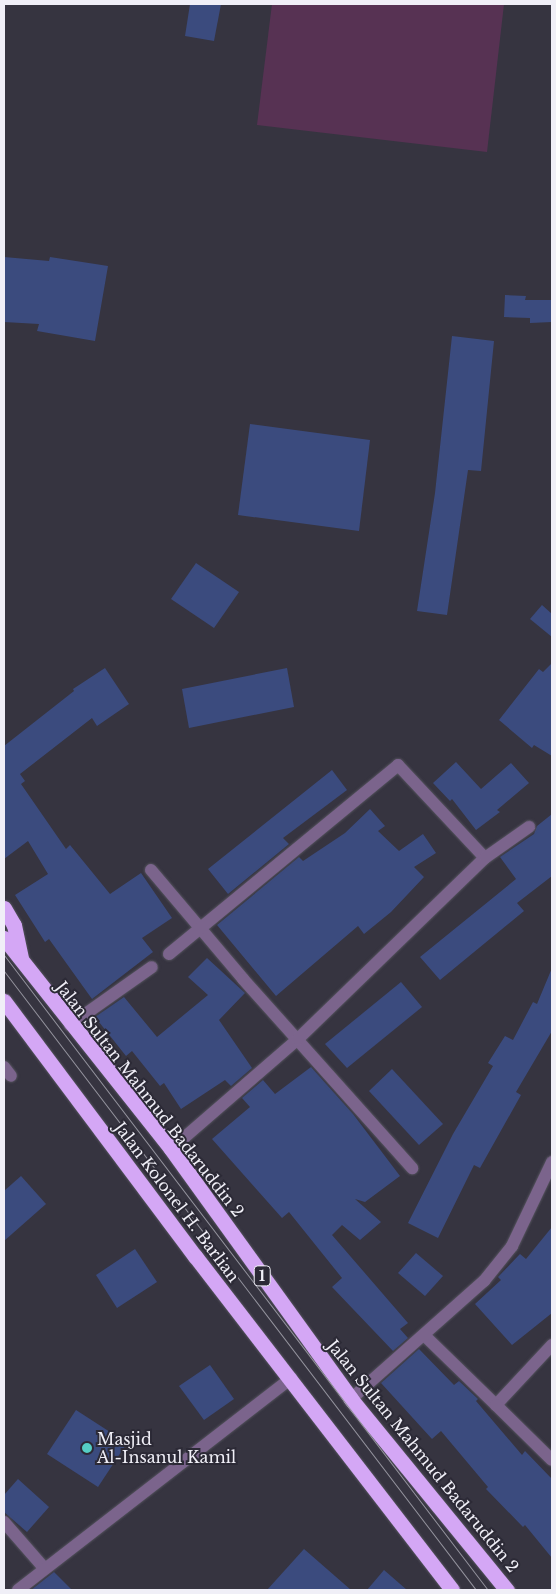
<!DOCTYPE html>
<style>
body{margin:0}
#map{position:relative;width:556px;height:1594px;overflow:hidden;background:#363440;font-family:"Libre Baskerville",serif}
div>[style]{position:absolute}
.green>*{inset:0;background:#573253}
.building>*{inset:0;background:#3b4b7e}
.roads{filter:drop-shadow(0 0 1px #54525d) drop-shadow(0 0 1px #54525d)}
.street>*{height:12px;margin:-6px;padding:0 6px;transform-origin:6px;border-radius:6px;background:#7b648c}
.highway>*{height:15px;margin:-7.5px;padding:0 7.5px;transform-origin:7.5px;border-radius:7.5px;background:#d4a7f5}
.tram>*{height:1px;margin:-0.5px;padding:0 0.5px;transform-origin:0.5px;border-radius:0.5px;background:#93929c}
.dots>*{width:14px;height:14px;translate:-50% -50%;box-sizing:border-box;border:2px solid #2c2a36;border-radius:50%}
span{translate:-50% -50%;white-space:nowrap;text-align:center;line-height:1.15;-webkit-text-stroke:4px #2c2a36;paint-order:stroke}
.shield-label span{padding:1px 4px;background:#2c2a36;border:1px solid;border-radius:4px;-webkit-text-stroke-width:0}
.shield-label{font-size:15px;color:#f0eff7;font-weight:700}
.street-label{font-size:16px;color:#f0eff7}
.poi-label{font-size:16px;color:#f0eff7}
.left{translate:0 -50%;text-align:left}
.frame{position:absolute;inset:0;border:5px solid #f0eff7;pointer-events:none}
</style>
<div id="map">
<div class="green">
<div style="clip-path:polygon(272px 4px,504px 4px,487px 152px,257px 125px)"></div>
</div>
<div class="building">
<div style="clip-path:polygon(190px 4px,221px 4px,214px 41px,185px 36px)"></div>
<div style="clip-path:polygon(4px 257px,49px 261px,50px 257px,108px 266px,95px 341px,37px 331px,39px 324px,4px 322px)"></div>
<div style="clip-path:polygon(505px 295px,526px 296px,525px 300px,552px 300px,552px 322px,530px 323px,530px 318px,504px 317px)"></div>
<div style="clip-path:polygon(452px 336px,494px 341px,481px 471px,468px 470px,447px 615px,417px 611px,435px 493px)"></div>
<div style="clip-path:polygon(250px 424px,370px 440px,359px 531px,238px 515px)"></div>
<div style="clip-path:polygon(196px 563px,239px 592px,214px 628px,171px 599px)"></div>
<div style="clip-path:polygon(542px 605px,552px 614px,552px 637px,530px 619px)"></div>
<div style="clip-path:polygon(552px 663px,552px 756px,534px 745px,532px 748px,499px 720px,539px 669px,543px 672px)"></div>
<div style="clip-path:polygon(105px 668px,129px 704px,97px 726px,92px 718px,20px 774px,25px 781px,21px 784px,66px 849px,70px 845px,110px 894px,141px 873px,172px 918px,142px 938px,153px 952px,92px 999px,49px 939px,45px 942px,15px 895px,48px 874px,28px 841px,4px 859px,4px 746px,74px 691px,73px 689px)"></div>
<div style="clip-path:polygon(287px 668px,294px 707px,189px 728px,182px 689px)"></div>
<div style="clip-path:polygon(456px 762px,481px 789px,511px 763px,529px 783px,497px 810px,500px 812px,476px 830px,452px 799px,450px 801px,433px 783px)"></div>
<div style="clip-path:polygon(332px 770px,347px 790px,283px 838px,289px 844px,228px 894px,208px 869px)"></div>
<div style="clip-path:polygon(370px 809px,385px 826px,378px 831px,399px 851px,423px 834px,436px 853px,414px 867px,424px 877px,391px 912px,364px 934px,358px 926px,276px 996px,217px 925px,299px 857px,303px 861px,345px 833px)"></div>
<div style="clip-path:polygon(552px 814px,552px 876px,517px 903px,524px 911px,440px 980px,420px 957px,516px 879px,500px 857px,534px 834px,537px 826px)"></div>
<div style="clip-path:polygon(207px 958px,245px 993px,219px 1020px,252px 1068px,231px 1086px,225px 1080px,181px 1109px,164px 1083px,160px 1086px,132px 1051px,126px 1056px,95px 1017px,124px 997px,157px 1037px,208px 995px,188px 977px)"></div>
<div style="clip-path:polygon(552px 968px,552px 1031px,516px 1092px,521px 1095px,480px 1168px,474px 1165px,438px 1238px,408px 1223px,453px 1134px,493px 1066px,488px 1063px,505px 1036px,513px 1040px,533px 1002px,537px 1004px)"></div>
<div style="clip-path:polygon(401px 982px,422px 1007px,347px 1068px,325px 1044px)"></div>
<div style="clip-path:polygon(311px 1067px,353px 1114px,400px 1176px,365px 1202px,355px 1199px,381px 1222px,360px 1240px,342px 1225px,332px 1235px,408px 1323px,400px 1329px,408px 1338px,393px 1351px,332px 1287px,342px 1278px,289px 1212px,282px 1218px,212px 1139px,250px 1107px,242px 1098px,263px 1080px,275px 1094px)"></div>
<div style="clip-path:polygon(392px 1069px,443px 1124px,419px 1145px,369px 1091px)"></div>
<div style="clip-path:polygon(21px 1176px,46px 1204px,4px 1241px,4px 1191px)"></div>
<div style="clip-path:polygon(552px 1227px,552px 1313px,512px 1345px,475px 1304px,501px 1280px,498px 1277px,520px 1254px,526px 1259px)"></div>
<div style="clip-path:polygon(135px 1249px,157px 1282px,117px 1308px,96px 1275px)"></div>
<div style="clip-path:polygon(416px 1253px,443px 1276px,425px 1296px,398px 1273px)"></div>
<div style="clip-path:polygon(419px 1349px,454px 1385px,459px 1381px,478px 1399px,476px 1401px,522px 1455px,525px 1451px,552px 1479px,552px 1558px,525px 1525px,523px 1527px,486px 1489px,488px 1487px,441px 1431px,432px 1439px,381px 1383px)"></div>
<div style="clip-path:polygon(210px 1365px,234px 1399px,204px 1420px,179px 1386px)"></div>
<div style="clip-path:polygon(76px 1410px,127px 1443px,98px 1487px,47px 1454px)"></div>
<div style="clip-path:polygon(18px 1479px,49px 1507px,27px 1532px,4px 1512px,4px 1495px)"></div>
<div style="clip-path:polygon(304px 1549px,351px 1590px,267px 1590px)"></div>
<div style="clip-path:polygon(384px 1570px,407px 1590px,367px 1590px)"></div>
<div style="clip-path:polygon(54px 1572px,72px 1590px,31px 1590px)"></div>
</div>
<div class="roads">
<div class="street">
<div style="left:151px;top:870px;width:143px;rotate:49.8deg"></div>
<div style="left:243px;top:979px;width:254px;rotate:48.2deg"></div>
<div style="left:169px;top:954px;width:297px;rotate:-39.5deg"></div>
<div style="left:398px;top:765px;width:127px;rotate:46.9deg"></div>
<div style="left:70px;top:1025px;width:100px;rotate:-35.3deg"></div>
<div style="left:4px;top:1067px;width:11px;rotate:52deg"></div>
<div style="left:171px;top:1149px;width:168px;rotate:-40.9deg"></div>
<div style="left:298px;top:1039px;width:260px;rotate:-44.1deg"></div>
<div style="left:485px;top:858px;width:54px;rotate:-35.2deg"></div>
<div style="left:425px;top:1336px;width:99px;rotate:44.2deg"></div>
<div style="left:496px;top:1405px;width:82px;rotate:-47deg"></div>
<div style="left:351px;top:1399px;width:178px;rotate:-41.6deg"></div>
<div style="left:484px;top:1281px;width:45px;rotate:-51.3deg"></div>
<div style="left:512px;top:1246px;width:93px;rotate:-64.5deg"></div>
<div style="left:496px;top:1405px;width:78px;rotate:44.5deg"></div>
<div style="left:4px;top:1522px;width:62px;rotate:48.9deg"></div>
<div style="left:18px;top:1590px;width:346px;rotate:-37.8deg"></div>
</div>
<div class="highway">
<div style="left:4px;top:908px;width:20px;rotate:60deg"></div>
<div style="left:14px;top:925px;width:33px;rotate:78deg"></div>
<div style="left:4px;top:938px;width:269px;rotate:51.6deg"></div>
<div style="left:171px;top:1149px;width:308px;rotate:54.2deg"></div>
<div style="left:351px;top:1399px;width:247px;rotate:50.8deg"></div>
<div style="left:4px;top:1001px;width:319px;rotate:53.2deg"></div>
<div style="left:195px;top:1256px;width:421px;rotate:52.4deg"></div>
</div>
</div>
<div class="tram">
<div style="left:4px;top:955px;width:798px;rotate:52.69deg"></div>
<div style="left:4px;top:971px;width:778px;rotate:52.67deg"></div>
</div>
<div class="dots">
<div style="left:87px;top:1448px;background:#55cec5"></div>
</div>
<div class="shield-label">
<span style="left:262px;top:1276px">1</span>
</div>
<div class="street-label">
<span style="left:150px;top:1099px;rotate:52deg">Jalan Sultan Mahmud Badaruddin 2</span>
<span style="left:177px;top:1202px;rotate:53deg">Jalan Kolonel H. Barlian</span>
<span style="left:423px;top:1456px;rotate:51deg">Jalan Sultan Mahmud Badaruddin 2</span>
</div>
<div class="poi-label">
<span class="left" style="left:97px;top:1448px">Masjid<br>Al-Insanul Kamil</span>
</div>
<div class="frame"></div>
</div>
